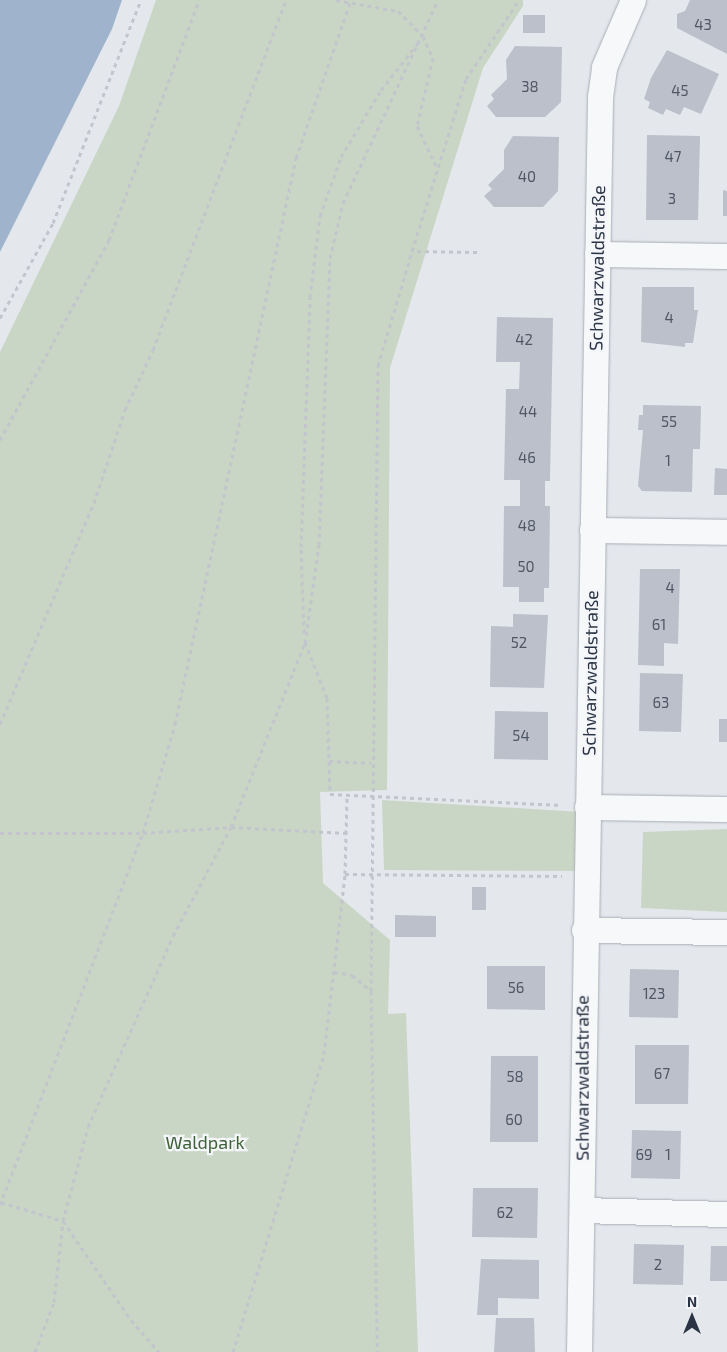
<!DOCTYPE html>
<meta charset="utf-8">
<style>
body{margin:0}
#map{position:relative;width:727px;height:1352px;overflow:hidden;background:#e4e7ec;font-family:"Exo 2",sans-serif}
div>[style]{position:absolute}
.green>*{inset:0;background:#c9d6c5}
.water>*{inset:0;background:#9fb4cc}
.building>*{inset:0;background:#bbc0ca}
.path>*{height:3px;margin-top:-1.5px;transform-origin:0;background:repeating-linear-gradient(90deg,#c2c5cb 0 4px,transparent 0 8px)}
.roads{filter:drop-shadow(0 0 1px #a9aeb7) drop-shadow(0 0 1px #a9aeb7)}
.street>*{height:25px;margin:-12.5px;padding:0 12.5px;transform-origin:12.5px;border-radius:12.5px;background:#f7f8fa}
span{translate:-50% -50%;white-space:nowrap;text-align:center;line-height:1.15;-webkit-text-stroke:4.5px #f4f6f9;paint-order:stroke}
.number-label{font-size:15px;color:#4f5766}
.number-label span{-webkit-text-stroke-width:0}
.street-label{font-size:18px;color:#2b3445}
.park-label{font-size:18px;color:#3f6138}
.north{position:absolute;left:667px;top:1292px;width:50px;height:50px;-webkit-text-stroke:4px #f4f6f9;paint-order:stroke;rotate:0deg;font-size:14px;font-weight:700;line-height:20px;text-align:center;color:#2b3445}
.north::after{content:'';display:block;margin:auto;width:18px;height:22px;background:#2b3445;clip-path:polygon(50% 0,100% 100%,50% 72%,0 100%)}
</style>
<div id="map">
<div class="green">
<div style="clip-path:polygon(156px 0,523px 0,523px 6px,483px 68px,390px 368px,387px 790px,320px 792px,323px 883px,390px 940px,388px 1014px,406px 1013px,418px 1352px,0 1352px,0 352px,119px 106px)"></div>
<div style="clip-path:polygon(382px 800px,581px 812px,580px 871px,384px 870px)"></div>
<div style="clip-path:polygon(727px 829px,727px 912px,641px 908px,643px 832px)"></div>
</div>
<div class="water">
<div style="clip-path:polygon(0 0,122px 0,112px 29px,0 252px)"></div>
</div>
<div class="building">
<div style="clip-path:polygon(690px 0,727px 0,727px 54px,677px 28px,677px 14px,685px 11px)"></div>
<div style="clip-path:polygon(523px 15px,545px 15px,545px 33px,523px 33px)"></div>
<div style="clip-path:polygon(515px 46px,562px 47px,561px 102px,545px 117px,496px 117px,487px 106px,494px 99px,491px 95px,507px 79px,506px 60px)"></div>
<div style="clip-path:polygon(667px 50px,719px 74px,701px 114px,684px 107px,680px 115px,666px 109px,663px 115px,648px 108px,650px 102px,644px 99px,651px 78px)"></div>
<div style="clip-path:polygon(647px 135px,700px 136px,698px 220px,646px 220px)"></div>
<div style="clip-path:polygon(513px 136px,559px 137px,558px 191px,543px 207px,494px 207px,484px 196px,492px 189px,488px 185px,504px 169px,504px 150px)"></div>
<div style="clip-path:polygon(723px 190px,727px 191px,727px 216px,723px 216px)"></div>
<div style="clip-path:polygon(642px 287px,694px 287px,694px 310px,698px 310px,693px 343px,685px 343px,685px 347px,641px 342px)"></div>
<div style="clip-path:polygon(497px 317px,553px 318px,550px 481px,545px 481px,545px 506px,550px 506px,549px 588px,544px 588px,544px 602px,519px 602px,519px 587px,503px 587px,504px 506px,520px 506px,520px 480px,504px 480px,506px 389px,519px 389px,520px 362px,496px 362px)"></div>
<div style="clip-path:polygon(643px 405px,701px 406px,700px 449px,693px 449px,692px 492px,642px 491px,638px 486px,643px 430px,638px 430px,639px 415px,643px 415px)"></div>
<div style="clip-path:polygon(715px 468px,727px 469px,727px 495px,714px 495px)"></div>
<div style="clip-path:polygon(640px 569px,680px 569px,678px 644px,664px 643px,664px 666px,638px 665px)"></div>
<div style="clip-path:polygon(513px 614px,548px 615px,544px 688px,490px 687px,491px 626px,513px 627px)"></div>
<div style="clip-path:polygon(640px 673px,683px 674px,681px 732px,639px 731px)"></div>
<div style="clip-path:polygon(495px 711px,548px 712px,548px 760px,494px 759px)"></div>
<div style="clip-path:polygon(719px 719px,727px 719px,727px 742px,719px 742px)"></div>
<div style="clip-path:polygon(472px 887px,486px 887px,486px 910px,472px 910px)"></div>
<div style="clip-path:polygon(395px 915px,436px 916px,436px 937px,395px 937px)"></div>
<div style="clip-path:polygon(487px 966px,545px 966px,545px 1010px,487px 1009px)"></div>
<div style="clip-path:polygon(630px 969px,679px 970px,678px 1018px,629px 1017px)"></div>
<div style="clip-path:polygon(635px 1045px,689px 1045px,688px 1104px,635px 1104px)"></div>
<div style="clip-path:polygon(491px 1056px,538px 1056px,538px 1142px,490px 1142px)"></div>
<div style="clip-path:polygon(632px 1130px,681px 1131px,680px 1179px,631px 1178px)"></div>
<div style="clip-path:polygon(473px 1188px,538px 1188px,537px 1238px,472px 1237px)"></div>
<div style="clip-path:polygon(634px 1244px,684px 1245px,683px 1285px,633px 1284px)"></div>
<div style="clip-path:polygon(711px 1246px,727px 1246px,727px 1281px,710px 1281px)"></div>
<div style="clip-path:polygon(481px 1259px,539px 1260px,539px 1299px,498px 1298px,498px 1315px,477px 1315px)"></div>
<div style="clip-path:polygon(496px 1318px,534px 1318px,535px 1352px,494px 1352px)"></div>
</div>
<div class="path">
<div style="left:336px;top:0;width:63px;rotate:10.1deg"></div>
<div style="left:398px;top:11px;width:35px;rotate:45deg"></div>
<div style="left:423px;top:36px;width:24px;rotate:66deg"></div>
<div style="left:433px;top:58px;width:70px;rotate:103.2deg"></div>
<div style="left:417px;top:126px;width:47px;rotate:64.5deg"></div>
<div style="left:477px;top:252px;width:65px;rotate:-179.1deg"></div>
<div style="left:412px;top:251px;width:180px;rotate:-72.6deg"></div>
<div style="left:466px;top:79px;width:95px;rotate:-56.1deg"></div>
<div style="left:0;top:318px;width:109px;rotate:-60.8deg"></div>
<div style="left:53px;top:223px;width:240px;rotate:-68.5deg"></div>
<div style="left:0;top:440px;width:228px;rotate:-61.4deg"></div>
<div style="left:109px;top:240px;width:256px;rotate:-69.4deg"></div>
<div style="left:304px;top:633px;width:86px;rotate:-92deg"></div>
<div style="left:301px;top:547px;width:250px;rotate:-87.9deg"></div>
<div style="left:310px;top:297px;width:82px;rotate:-83deg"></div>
<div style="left:320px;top:216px;width:63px;rotate:-70.4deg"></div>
<div style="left:341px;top:157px;width:78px;rotate:-59.2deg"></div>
<div style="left:381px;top:90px;width:60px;rotate:-51.8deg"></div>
<div style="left:305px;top:642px;width:60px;rotate:68.6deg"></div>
<div style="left:327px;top:698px;width:96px;rotate:88.2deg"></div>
<div style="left:330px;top:794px;width:232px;rotate:2.7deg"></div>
<div style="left:0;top:724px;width:240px;rotate:-67deg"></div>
<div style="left:94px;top:503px;width:98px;rotate:-71.6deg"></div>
<div style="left:125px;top:410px;width:66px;rotate:-65deg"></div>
<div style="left:153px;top:350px;width:374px;rotate:-69.2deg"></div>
<div style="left:329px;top:761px;width:42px;rotate:2.7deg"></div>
<div style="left:0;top:833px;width:143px"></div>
<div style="left:143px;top:833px;width:88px;rotate:-3.9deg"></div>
<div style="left:231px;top:827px;width:115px;rotate:3deg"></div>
<div style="left:345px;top:874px;width:217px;rotate:0.5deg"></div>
<div style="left:334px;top:972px;width:18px;rotate:9deg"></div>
<div style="left:352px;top:975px;width:25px;rotate:40deg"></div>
<div style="left:371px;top:991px;width:361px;rotate:89deg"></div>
<div style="left:371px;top:991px;width:625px;rotate:-89.36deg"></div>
<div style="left:378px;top:366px;width:120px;rotate:-73.5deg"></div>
<div style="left:1px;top:1202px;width:65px;rotate:17deg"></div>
<div style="left:63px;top:1221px;width:120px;rotate:55.5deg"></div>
<div style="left:131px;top:1320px;width:43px;rotate:48.8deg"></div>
<div style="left:0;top:1205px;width:399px;rotate:-69deg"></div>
<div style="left:143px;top:833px;width:114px;rotate:-73.6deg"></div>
<div style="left:175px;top:724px;width:579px;rotate:-77.93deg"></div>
<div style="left:296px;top:158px;width:167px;rotate:-70.8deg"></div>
<div style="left:35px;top:1352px;width:53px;rotate:-69.2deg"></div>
<div style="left:54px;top:1302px;width:81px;rotate:-83.7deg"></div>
<div style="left:63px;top:1221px;width:97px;rotate:-75.1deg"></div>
<div style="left:88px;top:1127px;width:209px;rotate:-66deg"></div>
<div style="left:173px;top:936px;width:123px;rotate:-62deg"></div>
<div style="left:231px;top:827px;width:198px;rotate:-68.1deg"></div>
<div style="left:305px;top:643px;width:99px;rotate:-81.9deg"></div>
<div style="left:319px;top:545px;width:287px;rotate:-87.8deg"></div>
<div style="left:330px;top:258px;width:57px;rotate:-76.7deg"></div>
<div style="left:343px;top:203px;width:224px;rotate:-64.9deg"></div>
<div style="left:233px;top:1352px;width:312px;rotate:-73deg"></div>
<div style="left:324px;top:1054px;width:181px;rotate:-83.3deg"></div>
<div style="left:345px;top:874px;width:79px;rotate:-88.5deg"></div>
</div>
<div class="roads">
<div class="street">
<div style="left:597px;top:254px;width:130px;rotate:0.9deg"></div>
<div style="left:592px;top:530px;width:135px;rotate:0.8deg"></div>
<div style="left:587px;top:807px;width:140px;rotate:0.8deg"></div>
<div style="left:584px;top:930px;width:143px;rotate:0.8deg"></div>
<div style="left:582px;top:1210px;width:145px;rotate:1.6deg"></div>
<div style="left:579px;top:1352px;width:1255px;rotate:-89.04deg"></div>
<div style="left:600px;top:97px;width:30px;rotate:-82deg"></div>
<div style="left:604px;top:67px;width:73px;rotate:-66.6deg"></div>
</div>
</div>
<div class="number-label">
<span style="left:703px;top:25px">43</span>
<span style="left:530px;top:87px">38</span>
<span style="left:680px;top:91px">45</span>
<span style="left:673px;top:157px">47</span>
<span style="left:527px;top:177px">40</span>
<span style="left:672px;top:199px">3</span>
<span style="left:669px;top:318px">4</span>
<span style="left:524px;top:340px">42</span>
<span style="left:528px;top:412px">44</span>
<span style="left:669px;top:422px">55</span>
<span style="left:527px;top:458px">46</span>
<span style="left:668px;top:461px">1</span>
<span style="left:527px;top:526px">48</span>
<span style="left:526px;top:567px">50</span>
<span style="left:670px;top:588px">4</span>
<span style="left:659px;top:625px">61</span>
<span style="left:519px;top:643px">52</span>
<span style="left:661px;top:703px">63</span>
<span style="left:521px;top:736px">54</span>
<span style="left:516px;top:988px">56</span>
<span style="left:654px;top:994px">123</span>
<span style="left:662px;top:1074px">67</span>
<span style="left:515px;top:1077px">58</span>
<span style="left:514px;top:1120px">60</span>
<span style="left:644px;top:1155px">69</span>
<span style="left:668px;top:1155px">1</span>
<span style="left:505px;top:1213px">62</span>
<span style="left:658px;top:1265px">2</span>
</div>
<div class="street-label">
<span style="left:597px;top:268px;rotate:-89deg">Schwarzwaldstraße</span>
<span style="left:590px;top:673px;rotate:-89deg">Schwarzwaldstraße</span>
<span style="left:582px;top:1078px;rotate:-90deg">Schwarzwaldstraße</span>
</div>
<div class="park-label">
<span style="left:205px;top:1142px">Waldpark</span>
</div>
<div class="north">N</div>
</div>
